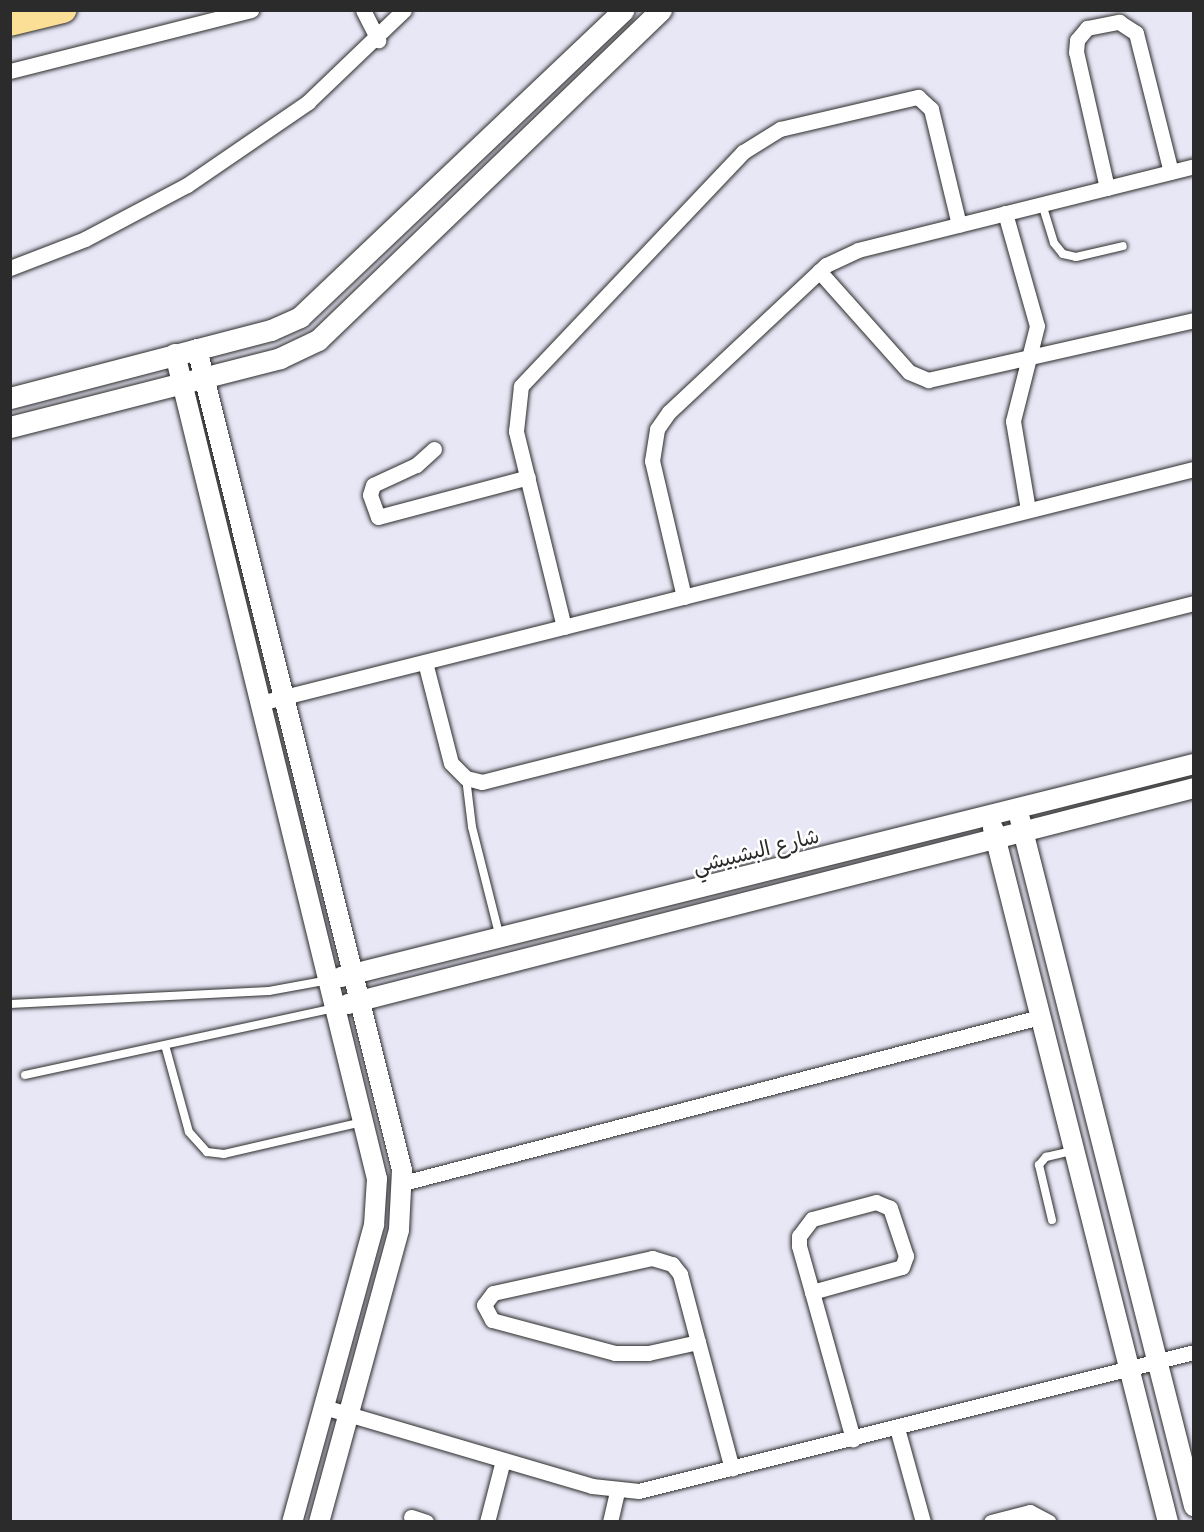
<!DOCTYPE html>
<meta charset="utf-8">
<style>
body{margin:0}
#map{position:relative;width:1204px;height:1532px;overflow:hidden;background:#e7e7f6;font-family:Caveat,"Playpen Sans Arabic",sans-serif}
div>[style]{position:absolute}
.roads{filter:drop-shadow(0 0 2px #2b2b2b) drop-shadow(0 0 2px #2b2b2b)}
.service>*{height:8px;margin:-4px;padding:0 4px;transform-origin:4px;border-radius:4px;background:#fff}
.minor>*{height:15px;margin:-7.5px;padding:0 7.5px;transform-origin:7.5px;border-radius:7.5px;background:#fff}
.tertiary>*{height:20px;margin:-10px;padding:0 10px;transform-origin:10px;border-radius:10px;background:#fff}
.secondary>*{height:21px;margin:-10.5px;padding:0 10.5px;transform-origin:10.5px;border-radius:10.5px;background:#fff}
.trunk>*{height:26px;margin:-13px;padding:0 13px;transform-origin:13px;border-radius:13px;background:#fbdf96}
span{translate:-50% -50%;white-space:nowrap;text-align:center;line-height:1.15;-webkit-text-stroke:5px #fff;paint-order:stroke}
.street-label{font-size:21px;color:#2b2b2b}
.frame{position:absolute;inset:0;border:12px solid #2b2b2b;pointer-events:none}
</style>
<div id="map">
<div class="roads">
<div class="service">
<div style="left:1042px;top:204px;width:41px;rotate:72.9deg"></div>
<div style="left:1054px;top:243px;width:14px;rotate:51deg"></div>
<div style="left:1063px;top:254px;width:13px;rotate:13deg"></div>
<div style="left:1076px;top:257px;width:48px;rotate:-13.2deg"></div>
<div style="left:466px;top:778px;width:49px;rotate:83deg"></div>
<div style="left:472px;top:827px;width:114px;rotate:75.8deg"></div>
<div style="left:10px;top:1004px;width:259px;rotate:-2.9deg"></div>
<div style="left:269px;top:991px;width:61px;rotate:-10.4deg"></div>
<div style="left:165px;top:1045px;width:90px;rotate:74.6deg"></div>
<div style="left:189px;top:1132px;width:27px;rotate:48deg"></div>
<div style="left:207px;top:1152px;width:17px;rotate:7deg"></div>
<div style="left:224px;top:1154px;width:143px;rotate:-13deg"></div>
<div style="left:25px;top:1075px;width:317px;rotate:-12.2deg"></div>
<div style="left:1052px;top:1220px;width:57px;rotate:-103.3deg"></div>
<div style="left:1039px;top:1165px;width:11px;rotate:-49deg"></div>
<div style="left:1046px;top:1157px;width:28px;rotate:-13deg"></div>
</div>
<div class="minor">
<div style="left:363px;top:10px;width:34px;rotate:63deg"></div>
<div style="left:10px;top:71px;width:249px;rotate:-14.2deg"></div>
<div style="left:1107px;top:188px;width:139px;rotate:-102.8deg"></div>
<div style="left:1076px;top:52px;width:12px;rotate:-85deg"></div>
<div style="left:1077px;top:40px;width:16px;rotate:-50deg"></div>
<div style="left:1087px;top:28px;width:33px;rotate:-11deg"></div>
<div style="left:1119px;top:22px;width:20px;rotate:33deg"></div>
<div style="left:1136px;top:33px;width:143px;rotate:75.9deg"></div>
<div style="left:1005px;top:213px;width:117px;rotate:74.2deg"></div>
<div style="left:1037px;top:326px;width:98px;rotate:104.2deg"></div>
<div style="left:1013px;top:421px;width:90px;rotate:80.4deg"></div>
<div style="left:10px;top:268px;width:80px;rotate:-21.1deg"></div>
<div style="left:85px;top:239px;width:115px;rotate:-27.9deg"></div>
<div style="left:187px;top:185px;width:147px;rotate:-34.4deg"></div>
<div style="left:308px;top:102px;width:133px;rotate:-43.8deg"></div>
<div style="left:819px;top:271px;width:135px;rotate:48.3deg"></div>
<div style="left:909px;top:372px;width:21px;rotate:23deg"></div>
<div style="left:928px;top:380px;width:273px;rotate:-12.7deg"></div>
<div style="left:434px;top:449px;width:24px;rotate:138deg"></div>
<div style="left:416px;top:465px;width:47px;rotate:155.1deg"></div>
<div style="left:373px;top:485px;width:10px;rotate:107deg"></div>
<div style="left:370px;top:495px;width:23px;rotate:70deg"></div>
<div style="left:378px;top:517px;width:155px;rotate:-14.9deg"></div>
<div style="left:684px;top:597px;width:140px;rotate:-103.2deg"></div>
<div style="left:652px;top:461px;width:32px;rotate:-81deg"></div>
<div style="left:657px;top:429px;width:21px;rotate:-55deg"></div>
<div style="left:669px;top:412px;width:215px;rotate:-43.1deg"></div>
<div style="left:826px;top:265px;width:35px;rotate:-25deg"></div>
<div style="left:858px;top:250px;width:346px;rotate:-14deg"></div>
<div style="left:564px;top:627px;width:202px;rotate:-103.8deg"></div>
<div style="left:516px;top:431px;width:45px;rotate:-83.7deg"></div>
<div style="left:521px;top:386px;width:323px;rotate:-46.5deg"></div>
<div style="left:743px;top:152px;width:44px;rotate:-31.9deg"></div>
<div style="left:780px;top:129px;width:142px;rotate:-13.1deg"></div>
<div style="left:918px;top:97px;width:18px;rotate:43deg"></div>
<div style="left:931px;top:109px;width:119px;rotate:76.4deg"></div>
<div style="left:425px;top:662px;width:104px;rotate:75.6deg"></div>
<div style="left:451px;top:763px;width:21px;rotate:45deg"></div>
<div style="left:466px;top:778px;width:16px;rotate:14deg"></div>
<div style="left:482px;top:782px;width:734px;rotate:-14.11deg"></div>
<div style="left:260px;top:703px;width:963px;rotate:-14.07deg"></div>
<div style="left:403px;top:1183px;width:658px;rotate:-14.61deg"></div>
<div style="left:812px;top:1292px;width:93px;rotate:-15.5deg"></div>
<div style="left:902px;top:1267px;width:12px;rotate:-70deg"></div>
<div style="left:906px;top:1256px;width:51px;rotate:-108.4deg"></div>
<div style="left:890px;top:1208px;width:15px;rotate:-157deg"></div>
<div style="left:876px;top:1202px;width:66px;rotate:165.1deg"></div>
<div style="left:812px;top:1219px;width:21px;rotate:127deg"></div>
<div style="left:799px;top:1236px;width:10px;rotate:90deg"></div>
<div style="left:799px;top:1246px;width:48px;rotate:74.2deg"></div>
<div style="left:812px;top:1292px;width:153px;rotate:74.4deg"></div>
<div style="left:698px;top:1342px;width:51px;rotate:167.6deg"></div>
<div style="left:648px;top:1353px;width:33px;rotate:180deg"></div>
<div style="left:615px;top:1353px;width:127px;rotate:-165deg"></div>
<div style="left:492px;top:1320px;width:17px;rotate:-118deg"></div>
<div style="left:484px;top:1305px;width:15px;rotate:-53deg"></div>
<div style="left:493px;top:1293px;width:163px;rotate:-12.4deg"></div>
<div style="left:652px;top:1258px;width:21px;rotate:17deg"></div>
<div style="left:672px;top:1264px;width:13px;rotate:51deg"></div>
<div style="left:680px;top:1274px;width:70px;rotate:75.2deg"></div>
<div style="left:698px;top:1342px;width:131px;rotate:75deg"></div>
<div style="left:324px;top:1407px;width:279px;rotate:16.4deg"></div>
<div style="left:592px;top:1486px;width:47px;rotate:6.1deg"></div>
<div style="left:639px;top:1491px;width:572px;rotate:-14.06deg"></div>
<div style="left:897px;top:1428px;width:98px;rotate:74.5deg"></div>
<div style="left:411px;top:1517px;width:16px;rotate:18deg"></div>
<div style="left:487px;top:1522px;width:64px;rotate:-75.5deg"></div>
<div style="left:610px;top:1522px;width:32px;rotate:-77deg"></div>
<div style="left:991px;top:1522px;width:40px;rotate:-14.4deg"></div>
<div style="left:1030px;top:1512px;width:21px;rotate:28deg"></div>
</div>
<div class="tertiary">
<div style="left:197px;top:349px;width:846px;rotate:75.98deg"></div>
<div style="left:402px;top:1170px;width:60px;rotate:92.9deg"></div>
<div style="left:399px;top:1230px;width:303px;rotate:105.3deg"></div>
<div style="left:175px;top:354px;width:849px;rotate:76.24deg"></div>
<div style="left:377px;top:1179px;width:46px;rotate:93.7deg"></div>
<div style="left:374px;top:1225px;width:308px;rotate:105.4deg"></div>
<div style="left:1020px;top:819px;width:709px;rotate:75.79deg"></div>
<div style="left:993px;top:828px;width:716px;rotate:75.85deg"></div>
<div style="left:341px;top:977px;width:879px;rotate:-14.02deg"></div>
<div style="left:348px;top:1004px;width:873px;rotate:-14.32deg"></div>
</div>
<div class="secondary">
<div style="left:10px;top:398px;width:270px;rotate:-14.6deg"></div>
<div style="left:271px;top:330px;width:32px;rotate:-24deg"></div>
<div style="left:300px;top:317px;width:446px;rotate:-43.5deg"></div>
<div style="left:10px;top:427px;width:279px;rotate:-14.3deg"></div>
<div style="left:280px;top:358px;width:42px;rotate:-25.3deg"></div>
<div style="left:318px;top:340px;width:476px;rotate:-43.9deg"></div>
</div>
<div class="trunk">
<div style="left:10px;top:23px;width:55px;rotate:-13.8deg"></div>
</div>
</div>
<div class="street-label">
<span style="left:756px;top:851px;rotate:-14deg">شارع البشبيشي</span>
</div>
<div class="frame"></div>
</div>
